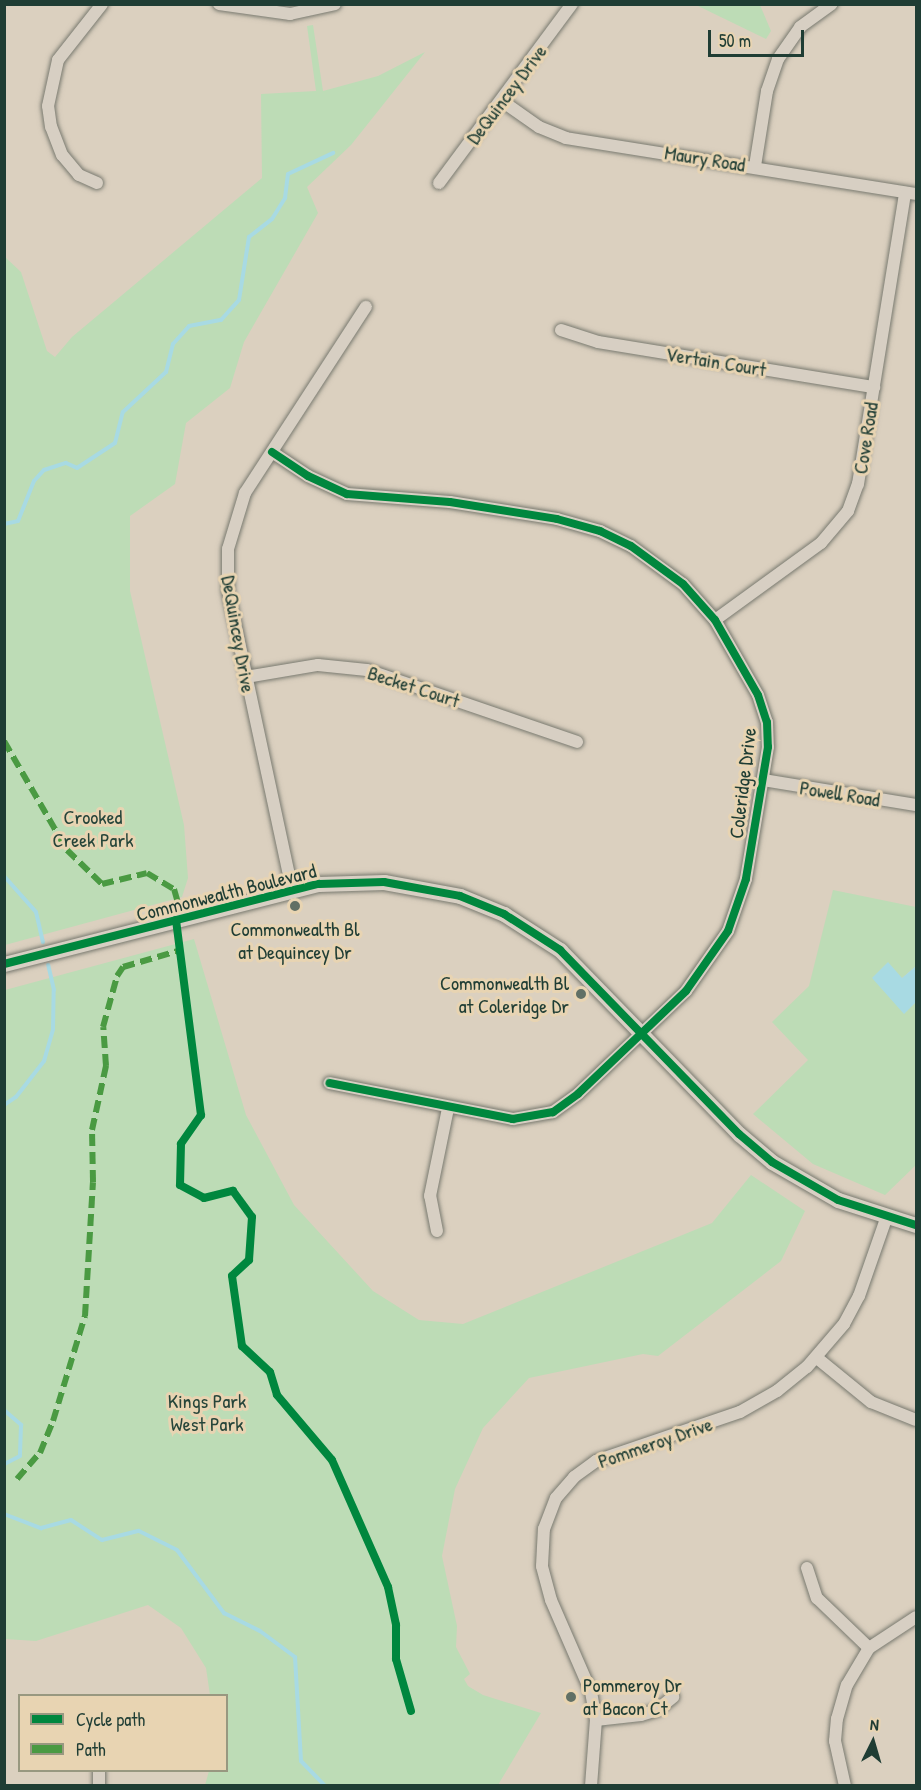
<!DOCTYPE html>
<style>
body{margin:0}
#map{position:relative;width:921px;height:1790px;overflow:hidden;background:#dbd0bf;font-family:"Patrick Hand",sans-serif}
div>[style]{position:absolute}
.green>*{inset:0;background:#bddcb6}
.water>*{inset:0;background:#a8dae3}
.stream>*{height:4px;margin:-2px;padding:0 2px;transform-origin:2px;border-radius:2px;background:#a8dae3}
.roads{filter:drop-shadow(0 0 2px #797a70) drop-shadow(0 0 2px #797a70)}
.minor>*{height:12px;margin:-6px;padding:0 6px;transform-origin:6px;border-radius:6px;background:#d7cfc3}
.tertiary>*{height:15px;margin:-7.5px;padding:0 7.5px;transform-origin:7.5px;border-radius:7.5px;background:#d7cfc3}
.quiet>*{height:6px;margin-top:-3px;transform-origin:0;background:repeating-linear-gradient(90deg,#4a9a42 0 12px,transparent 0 18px)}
.cycleway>*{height:8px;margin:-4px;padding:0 4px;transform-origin:4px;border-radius:4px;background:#00873e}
.dots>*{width:16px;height:16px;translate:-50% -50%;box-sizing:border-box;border:3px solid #e8d4b2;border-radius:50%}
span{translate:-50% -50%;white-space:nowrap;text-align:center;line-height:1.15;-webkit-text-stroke:6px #e8d4b2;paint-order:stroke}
.street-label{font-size:20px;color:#1f3d34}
.park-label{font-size:20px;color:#26453a}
.poi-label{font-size:20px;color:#1f3d34}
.right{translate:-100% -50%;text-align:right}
.left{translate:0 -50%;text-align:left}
.frame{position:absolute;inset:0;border:6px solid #1f3d34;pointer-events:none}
.legend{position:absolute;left:18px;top:1694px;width:210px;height:78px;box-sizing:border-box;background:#e8d4b2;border:2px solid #989880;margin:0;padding:8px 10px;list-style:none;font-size:18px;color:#1f3d34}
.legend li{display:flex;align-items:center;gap:12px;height:30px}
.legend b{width:30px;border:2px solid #989880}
.north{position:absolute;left:843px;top:1712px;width:60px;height:60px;-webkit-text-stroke:4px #e8d4b2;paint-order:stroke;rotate:5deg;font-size:16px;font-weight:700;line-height:24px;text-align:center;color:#1f3d34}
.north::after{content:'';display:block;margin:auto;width:21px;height:27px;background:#1f3d34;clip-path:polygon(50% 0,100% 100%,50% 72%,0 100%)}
.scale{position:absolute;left:708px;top:30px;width:96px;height:27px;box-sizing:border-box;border:3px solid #1f3d34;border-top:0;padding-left:8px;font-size:18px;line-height:21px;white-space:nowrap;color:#1f3d34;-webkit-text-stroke:4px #e8d4b2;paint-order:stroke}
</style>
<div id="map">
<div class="green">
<div style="clip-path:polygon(696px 5px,760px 5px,771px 31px,766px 39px)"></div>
<div style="clip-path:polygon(313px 25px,323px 91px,378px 76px,425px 52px,351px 145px,307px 187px,318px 213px,244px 342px,230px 388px,186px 423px,175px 484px,130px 516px,130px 591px,184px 825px,188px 878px,182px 897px,5px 945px,5px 257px,21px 272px,47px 351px,55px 357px,72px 337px,262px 178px,261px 94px,316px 91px,307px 26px)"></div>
<div style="clip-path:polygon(833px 890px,916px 907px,916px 966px,902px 978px,903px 1013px,916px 1002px,916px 1165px,885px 1195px,813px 1164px,753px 1114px,808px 1060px,772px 1022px,809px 986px)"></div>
<div style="clip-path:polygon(194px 939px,246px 1115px,294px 1205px,373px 1291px,419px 1320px,463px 1324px,712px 1223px,751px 1175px,805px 1211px,781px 1261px,658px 1356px,643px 1354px,529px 1378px,483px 1428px,455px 1489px,442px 1556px,457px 1626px,456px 1647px,470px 1674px,464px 1679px,468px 1686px,483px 1695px,541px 1713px,498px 1785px,205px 1785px,209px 1771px,226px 1770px,226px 1696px,210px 1695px,206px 1668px,181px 1628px,148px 1605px,36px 1641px,5px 1639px,5px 990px)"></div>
</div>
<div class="water">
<div style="clip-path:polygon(888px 962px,902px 978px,916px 966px,916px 1002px,904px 1014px,872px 978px)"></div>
</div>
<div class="stream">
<div style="left:4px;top:524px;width:14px;rotate:-12deg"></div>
<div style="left:18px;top:521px;width:43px;rotate:-68.2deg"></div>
<div style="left:34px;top:481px;width:15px;rotate:-48deg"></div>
<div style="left:44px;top:470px;width:23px;rotate:-18deg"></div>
<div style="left:66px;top:463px;width:12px;rotate:24deg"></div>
<div style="left:77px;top:468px;width:45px;rotate:-33.3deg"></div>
<div style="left:115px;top:443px;width:32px;rotate:-76deg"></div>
<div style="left:123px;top:412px;width:59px;rotate:-42.9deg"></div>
<div style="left:166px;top:372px;width:29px;rotate:-76deg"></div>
<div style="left:173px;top:344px;width:24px;rotate:-48deg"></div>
<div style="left:189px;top:326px;width:33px;rotate:-11deg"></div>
<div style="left:221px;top:320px;width:27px;rotate:-48deg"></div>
<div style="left:239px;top:300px;width:64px;rotate:-81deg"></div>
<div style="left:249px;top:237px;width:29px;rotate:-38deg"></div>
<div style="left:272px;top:219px;width:25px;rotate:-58deg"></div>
<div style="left:285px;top:198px;width:24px;rotate:-83deg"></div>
<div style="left:288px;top:174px;width:50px;rotate:-25deg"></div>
<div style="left:4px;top:876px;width:48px;rotate:48.4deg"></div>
<div style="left:36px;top:912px;width:31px;rotate:77deg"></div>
<div style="left:4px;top:1105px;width:14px;rotate:-34deg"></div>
<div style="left:16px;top:1097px;width:46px;rotate:-52.1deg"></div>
<div style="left:44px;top:1061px;width:33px;rotate:-74deg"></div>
<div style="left:53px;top:1029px;width:39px;rotate:-89deg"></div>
<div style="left:54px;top:990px;width:26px;rotate:-103deg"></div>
<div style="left:4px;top:1410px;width:23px;rotate:41deg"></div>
<div style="left:21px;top:1425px;width:31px;rotate:92deg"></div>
<div style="left:20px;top:1456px;width:18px;rotate:153deg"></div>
<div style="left:4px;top:1514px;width:40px;rotate:21deg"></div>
<div style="left:41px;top:1528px;width:31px;rotate:-15deg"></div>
<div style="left:71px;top:1520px;width:37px;rotate:33deg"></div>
<div style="left:102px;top:1540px;width:38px;rotate:-14deg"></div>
<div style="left:139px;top:1531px;width:42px;rotate:26.6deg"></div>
<div style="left:177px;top:1550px;width:79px;rotate:53.3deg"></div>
<div style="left:224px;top:1613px;width:40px;rotate:26.6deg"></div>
<div style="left:260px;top:1631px;width:44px;rotate:36.6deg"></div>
<div style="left:295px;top:1657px;width:104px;rotate:86.7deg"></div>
<div style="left:301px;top:1761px;width:35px;rotate:46deg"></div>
</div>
<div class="roads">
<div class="minor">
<div style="left:219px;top:4px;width:72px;rotate:8deg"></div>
<div style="left:290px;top:14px;width:46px;rotate:-12.5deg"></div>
<div style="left:502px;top:101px;width:45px;rotate:35.1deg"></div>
<div style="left:539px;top:127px;width:29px;rotate:22deg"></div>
<div style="left:566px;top:138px;width:354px;rotate:9.1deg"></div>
<div style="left:755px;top:166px;width:76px;rotate:-80.9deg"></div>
<div style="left:767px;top:91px;width:34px;rotate:-71deg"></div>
<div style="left:778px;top:59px;width:39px;rotate:-55deg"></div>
<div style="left:800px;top:27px;width:39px;rotate:-36deg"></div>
<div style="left:97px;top:183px;width:20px;rotate:-156deg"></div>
<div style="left:79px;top:175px;width:26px;rotate:-130deg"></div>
<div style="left:62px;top:155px;width:30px;rotate:-111deg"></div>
<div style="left:51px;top:127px;width:21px;rotate:-98deg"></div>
<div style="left:48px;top:106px;width:47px;rotate:-77.7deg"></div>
<div style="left:58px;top:60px;width:71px;rotate:-51.8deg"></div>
<div style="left:439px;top:183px;width:223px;rotate:-53.4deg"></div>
<div style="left:561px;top:330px;width:39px;rotate:18deg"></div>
<div style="left:598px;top:342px;width:280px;rotate:9.3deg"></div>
<div style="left:272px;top:452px;width:43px;rotate:33.7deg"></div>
<div style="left:308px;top:476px;width:43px;rotate:24.8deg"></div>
<div style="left:347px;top:494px;width:103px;rotate:4.4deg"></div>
<div style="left:450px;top:502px;width:108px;rotate:9deg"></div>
<div style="left:557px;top:519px;width:45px;rotate:15.6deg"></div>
<div style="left:600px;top:531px;width:34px;rotate:26deg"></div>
<div style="left:631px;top:546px;width:64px;rotate:36.2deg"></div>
<div style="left:683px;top:584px;width:48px;rotate:48.4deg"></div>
<div style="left:715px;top:620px;width:86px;rotate:60.2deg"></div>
<div style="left:758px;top:695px;width:28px;rotate:72deg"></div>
<div style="left:767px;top:722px;width:25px;rotate:88deg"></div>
<div style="left:768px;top:747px;width:134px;rotate:99.5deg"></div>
<div style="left:746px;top:879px;width:55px;rotate:109.1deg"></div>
<div style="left:728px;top:931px;width:73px;rotate:125deg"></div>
<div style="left:686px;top:991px;width:149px;rotate:136.4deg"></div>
<div style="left:578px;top:1094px;width:31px;rotate:144deg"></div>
<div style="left:553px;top:1112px;width:41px;rotate:170.1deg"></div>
<div style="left:513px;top:1119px;width:187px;rotate:-168.9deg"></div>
<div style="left:715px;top:620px;width:131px;rotate:-36deg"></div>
<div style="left:821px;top:543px;width:42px;rotate:-49.8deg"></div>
<div style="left:848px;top:511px;width:29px;rotate:-70deg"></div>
<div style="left:858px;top:484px;width:295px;rotate:-80.8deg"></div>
<div style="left:246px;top:677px;width:73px;rotate:-9.5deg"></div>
<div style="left:318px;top:665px;width:49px;rotate:5.8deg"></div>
<div style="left:367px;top:670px;width:222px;rotate:18.9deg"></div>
<div style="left:763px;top:780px;width:155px;rotate:9.3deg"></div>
<div style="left:292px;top:889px;width:306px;rotate:-102.1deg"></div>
<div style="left:228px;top:590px;width:41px;rotate:-90deg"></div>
<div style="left:228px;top:549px;width:59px;rotate:-73.1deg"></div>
<div style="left:245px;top:493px;width:222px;rotate:-57deg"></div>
<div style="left:437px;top:1231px;width:36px;rotate:-101deg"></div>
<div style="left:430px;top:1196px;width:90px;rotate:-78.4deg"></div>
<div style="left:817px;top:1358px;width:70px;rotate:39.2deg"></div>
<div style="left:871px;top:1402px;width:48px;rotate:21.8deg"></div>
<div style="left:807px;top:1568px;width:32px;rotate:72deg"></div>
<div style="left:817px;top:1598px;width:72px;rotate:43.9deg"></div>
<div style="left:596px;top:1720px;width:45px;rotate:-6.3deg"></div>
<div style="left:641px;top:1715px;width:17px;rotate:-17deg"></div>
<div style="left:657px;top:1710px;width:21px;rotate:-39deg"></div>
<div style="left:99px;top:1786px;width:16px;rotate:-90deg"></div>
<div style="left:591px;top:1786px;width:66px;rotate:-85.7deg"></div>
<div style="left:596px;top:1720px;width:28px;rotate:-100deg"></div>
<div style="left:591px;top:1692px;width:100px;rotate:-113.5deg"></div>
<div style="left:551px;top:1600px;width:35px;rotate:-105deg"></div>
<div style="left:542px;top:1566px;width:37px;rotate:-87deg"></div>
<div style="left:544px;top:1529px;width:33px;rotate:-69deg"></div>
<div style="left:556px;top:1498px;width:28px;rotate:-49deg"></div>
<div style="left:574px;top:1477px;width:27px;rotate:-36deg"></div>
<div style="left:596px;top:1461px;width:152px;rotate:-18.8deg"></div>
<div style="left:740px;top:1412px;width:43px;rotate:-29.6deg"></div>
<div style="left:777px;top:1391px;width:38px;rotate:-39deg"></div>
<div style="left:807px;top:1367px;width:57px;rotate:-49.3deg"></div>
<div style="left:844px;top:1324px;width:32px;rotate:-62deg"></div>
<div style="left:859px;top:1296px;width:85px;rotate:-70.7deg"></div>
<div style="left:845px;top:1786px;width:46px;rotate:-102.5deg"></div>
<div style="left:835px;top:1741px;width:22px;rotate:-85deg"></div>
<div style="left:837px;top:1719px;width:35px;rotate:-74deg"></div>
<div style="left:847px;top:1685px;width:43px;rotate:-59.3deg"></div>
<div style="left:869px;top:1648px;width:56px;rotate:-33.4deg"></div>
</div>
<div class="tertiary">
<div style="left:4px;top:964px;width:325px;rotate:-14.3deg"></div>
<div style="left:319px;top:884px;width:65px;rotate:-1.8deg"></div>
<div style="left:384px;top:882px;width:77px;rotate:10.4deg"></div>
<div style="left:460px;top:896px;width:48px;rotate:22.2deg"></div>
<div style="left:504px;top:914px;width:67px;rotate:32.7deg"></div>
<div style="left:560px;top:950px;width:257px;rotate:45.8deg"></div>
<div style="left:739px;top:1134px;width:43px;rotate:40.3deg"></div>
<div style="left:772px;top:1162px;width:76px;rotate:29.9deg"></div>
<div style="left:838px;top:1200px;width:82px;rotate:17.8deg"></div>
</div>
</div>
<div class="quiet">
<div style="left:4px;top:741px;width:126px;rotate:60deg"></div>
<div style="left:67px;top:850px;width:49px;rotate:44.2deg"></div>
<div style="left:102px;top:884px;width:46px;rotate:-13.7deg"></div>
<div style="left:147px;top:873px;width:31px;rotate:31deg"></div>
<div style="left:174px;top:889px;width:15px;rotate:74deg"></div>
<div style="left:17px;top:1479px;width:35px;rotate:-49deg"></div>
<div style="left:40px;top:1453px;width:35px;rotate:-68deg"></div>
<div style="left:53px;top:1421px;width:110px;rotate:-73.1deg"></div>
<div style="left:85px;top:1316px;width:134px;rotate:-86.6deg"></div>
<div style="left:93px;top:1182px;width:52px;rotate:-91.1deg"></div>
<div style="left:92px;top:1130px;width:66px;rotate:-77.7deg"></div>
<div style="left:106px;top:1066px;width:39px;rotate:-94deg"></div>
<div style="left:103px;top:1027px;width:53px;rotate:-74.6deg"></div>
<div style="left:117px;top:976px;width:11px;rotate:-56deg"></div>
<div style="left:123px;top:967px;width:60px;rotate:-16.3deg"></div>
</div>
<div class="cycleway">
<div style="left:272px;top:452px;width:43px;rotate:33.7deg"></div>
<div style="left:308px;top:476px;width:43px;rotate:24.8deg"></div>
<div style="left:347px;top:494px;width:103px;rotate:4.4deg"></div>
<div style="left:450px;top:502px;width:108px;rotate:9deg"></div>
<div style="left:557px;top:519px;width:45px;rotate:15.6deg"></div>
<div style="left:600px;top:531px;width:34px;rotate:26deg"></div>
<div style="left:631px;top:546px;width:64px;rotate:36.2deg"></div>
<div style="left:683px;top:584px;width:48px;rotate:48.4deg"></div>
<div style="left:715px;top:620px;width:86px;rotate:60.2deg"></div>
<div style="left:758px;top:695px;width:28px;rotate:72deg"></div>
<div style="left:767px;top:722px;width:25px;rotate:88deg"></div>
<div style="left:768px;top:747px;width:134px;rotate:99.5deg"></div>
<div style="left:746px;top:879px;width:55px;rotate:109.1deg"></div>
<div style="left:728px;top:931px;width:73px;rotate:125deg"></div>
<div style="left:686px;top:991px;width:149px;rotate:136.4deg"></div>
<div style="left:578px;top:1094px;width:31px;rotate:144deg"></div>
<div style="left:553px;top:1112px;width:41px;rotate:170.1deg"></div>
<div style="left:513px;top:1119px;width:187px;rotate:-168.9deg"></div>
<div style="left:176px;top:920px;width:197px;rotate:82.7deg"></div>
<div style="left:201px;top:1115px;width:35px;rotate:125deg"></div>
<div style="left:181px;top:1144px;width:41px;rotate:91.4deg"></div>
<div style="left:180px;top:1185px;width:27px;rotate:28deg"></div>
<div style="left:204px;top:1198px;width:30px;rotate:-14deg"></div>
<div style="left:233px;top:1191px;width:32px;rotate:54deg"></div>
<div style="left:252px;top:1217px;width:43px;rotate:94deg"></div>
<div style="left:249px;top:1260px;width:23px;rotate:137deg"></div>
<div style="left:232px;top:1276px;width:71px;rotate:81.9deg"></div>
<div style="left:242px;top:1346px;width:38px;rotate:43deg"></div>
<div style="left:270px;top:1372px;width:24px;rotate:73deg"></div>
<div style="left:277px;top:1395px;width:85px;rotate:49.8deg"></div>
<div style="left:332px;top:1460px;width:139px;rotate:66.2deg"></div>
<div style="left:388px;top:1587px;width:39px;rotate:78deg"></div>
<div style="left:396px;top:1625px;width:34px;rotate:90deg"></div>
<div style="left:396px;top:1659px;width:54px;rotate:73.9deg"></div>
<div style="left:4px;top:964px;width:325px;rotate:-14.3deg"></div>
<div style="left:319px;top:884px;width:65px;rotate:-1.8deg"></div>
<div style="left:384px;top:882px;width:77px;rotate:10.4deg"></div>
<div style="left:460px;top:896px;width:48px;rotate:22.2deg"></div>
<div style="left:504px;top:914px;width:67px;rotate:32.7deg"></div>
<div style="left:560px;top:950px;width:257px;rotate:45.8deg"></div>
<div style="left:739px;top:1134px;width:43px;rotate:40.3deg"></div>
<div style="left:772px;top:1162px;width:76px;rotate:29.9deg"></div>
<div style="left:838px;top:1200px;width:82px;rotate:17.8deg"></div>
</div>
<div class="dots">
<div style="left:295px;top:906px;background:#617065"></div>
<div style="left:581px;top:994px;background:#617065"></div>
<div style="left:571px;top:1697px;background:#617065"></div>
</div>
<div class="street-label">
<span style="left:506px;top:94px;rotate:-53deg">DeQuincey Drive</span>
<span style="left:705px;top:158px;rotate:9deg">Maury Road</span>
<span style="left:716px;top:361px;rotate:9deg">Vertain Court</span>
<span style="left:865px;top:438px;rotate:-81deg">Cove Road</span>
<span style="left:239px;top:634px;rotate:80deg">DeQuincey Drive</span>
<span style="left:414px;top:686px;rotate:18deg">Becket Court</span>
<span style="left:742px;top:783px;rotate:-83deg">Coleridge Drive</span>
<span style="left:840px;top:793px;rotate:9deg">Powell Road</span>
<span style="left:226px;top:892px;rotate:-14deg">Commonwealth Boulevard</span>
<span style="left:655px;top:1442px;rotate:-19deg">Pommeroy Drive</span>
</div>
<div class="park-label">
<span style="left:93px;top:828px">Crooked<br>Creek Park</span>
<span style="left:207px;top:1412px">Kings Park<br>West Park</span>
</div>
<div class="poi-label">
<span style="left:295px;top:940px">Commonwealth Bl<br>at Dequincey Dr</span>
<span class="right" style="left:569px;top:994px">Commonwealth Bl<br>at Coleridge Dr</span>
<span class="left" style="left:583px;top:1696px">Pommeroy Dr<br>at Bacon Ct</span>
</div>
<div class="frame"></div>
<ul class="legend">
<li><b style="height:8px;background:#00873e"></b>Cycle path</li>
<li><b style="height:8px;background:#4a9a42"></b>Path</li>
</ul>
<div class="north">N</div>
<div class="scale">50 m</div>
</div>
